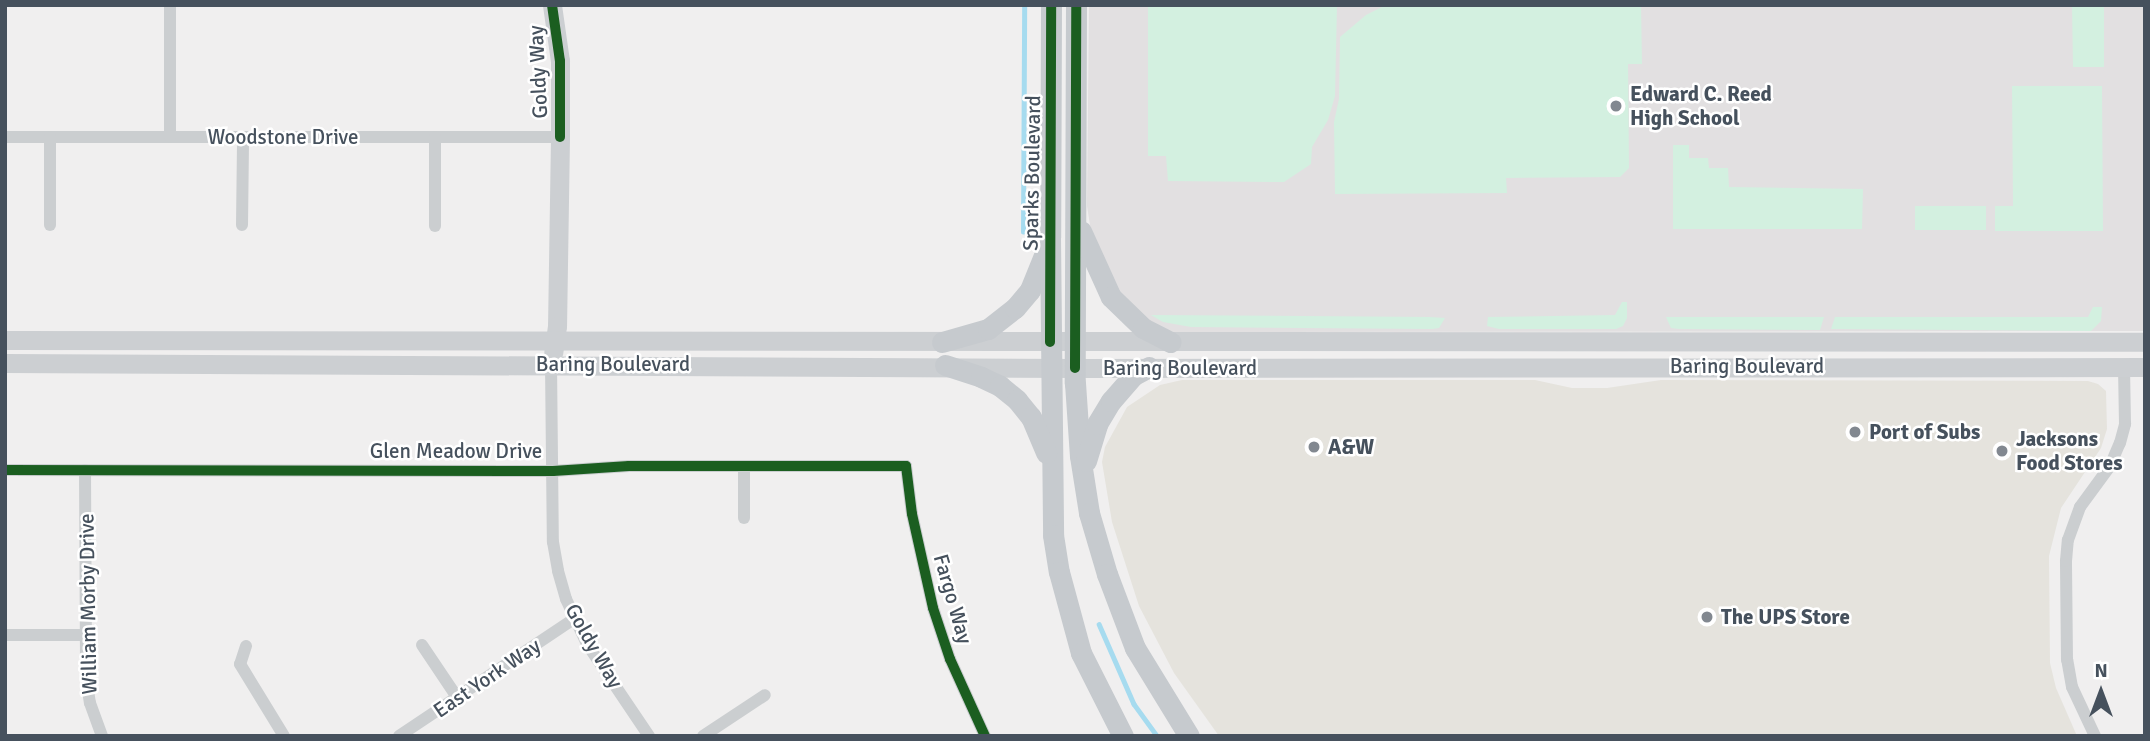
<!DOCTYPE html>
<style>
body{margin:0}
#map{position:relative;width:2150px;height:741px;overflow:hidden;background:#f0efef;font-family:Signika,sans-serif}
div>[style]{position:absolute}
.commercial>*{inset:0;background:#e5e3dd}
.education>*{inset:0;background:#e2e0e1}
.green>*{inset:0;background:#d3f0e0}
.stream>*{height:4.5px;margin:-2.25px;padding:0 2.25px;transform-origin:2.25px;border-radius:2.25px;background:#a6dbef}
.street>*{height:12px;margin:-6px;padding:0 6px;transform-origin:6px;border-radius:6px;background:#cbced0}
.secondary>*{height:19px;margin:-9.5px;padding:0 9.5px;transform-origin:9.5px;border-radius:9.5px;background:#cccfd2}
.primary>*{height:21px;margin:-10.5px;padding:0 10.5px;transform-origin:10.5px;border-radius:10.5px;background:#c6cace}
.cycleway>*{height:10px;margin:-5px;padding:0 5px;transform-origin:5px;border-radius:5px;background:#1b5e20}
.dots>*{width:19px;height:19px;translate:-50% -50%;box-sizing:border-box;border:4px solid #fff;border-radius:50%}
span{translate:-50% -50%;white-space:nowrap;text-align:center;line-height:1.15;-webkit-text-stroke:5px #fff;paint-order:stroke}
.street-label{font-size:21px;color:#46515d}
.poi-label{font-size:21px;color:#46515d;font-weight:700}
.left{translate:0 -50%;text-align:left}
.frame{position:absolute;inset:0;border:7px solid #46515d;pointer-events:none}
.north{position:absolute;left:2066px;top:657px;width:70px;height:70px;-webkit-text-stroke:5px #fff;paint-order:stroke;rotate:0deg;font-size:19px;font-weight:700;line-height:28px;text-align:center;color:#46515d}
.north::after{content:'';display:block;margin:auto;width:24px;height:32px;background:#46515d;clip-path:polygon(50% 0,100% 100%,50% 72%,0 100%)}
</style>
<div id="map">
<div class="commercial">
<div style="clip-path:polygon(1182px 380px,1535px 380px,1572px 388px,1607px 388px,1661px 380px,2088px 381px,2098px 384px,2106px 391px,2107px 429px,2101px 448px,2061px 508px,2049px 556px,2050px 663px,2056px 688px,2077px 736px,1219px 736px,1174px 673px,1139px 606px,1112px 522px,1102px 462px,1105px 447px,1127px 407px,1160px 385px)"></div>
</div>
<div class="education">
<div style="clip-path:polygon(1089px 5px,2145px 5px,2145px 331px,1173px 332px,1153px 325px,1115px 295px,1092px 238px,1087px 206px)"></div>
</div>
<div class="green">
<div style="clip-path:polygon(1148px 5px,1337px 5px,1335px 96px,1328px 120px,1312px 147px,1311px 164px,1284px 182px,1168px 181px,1166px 156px,1148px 156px)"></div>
<div style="clip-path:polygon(1386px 5px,1641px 5px,1642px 64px,1628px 64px,1629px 168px,1620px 177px,1506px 178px,1507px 193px,1335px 194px,1334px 122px,1339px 99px,1340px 37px,1366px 15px)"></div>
<div style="clip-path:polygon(2072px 5px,2104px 5px,2104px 67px,2073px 67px)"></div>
<div style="clip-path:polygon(2012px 86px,2102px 86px,2103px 231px,1995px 231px,1995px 206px,2013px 206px)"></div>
<div style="clip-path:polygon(1673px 145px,1689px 145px,1689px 158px,1708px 158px,1709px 168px,1728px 168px,1729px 187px,1863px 189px,1862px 229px,1673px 229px)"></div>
<div style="clip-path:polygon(1915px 206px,1986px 206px,1986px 230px,1915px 230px)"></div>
<div style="clip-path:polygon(1622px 302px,1627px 302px,1627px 318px,1623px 326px,1616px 329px,1499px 329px,1487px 326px,1488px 317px,1615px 315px)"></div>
<div style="clip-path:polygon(2093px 307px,2102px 307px,2101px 321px,2091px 331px,1831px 329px,1835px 317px,2088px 317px)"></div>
<div style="clip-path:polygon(1151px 315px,1430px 317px,1445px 318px,1439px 328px,1432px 329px,1191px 327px,1163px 322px)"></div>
<div style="clip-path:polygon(1666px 317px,1824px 317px,1820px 330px,1679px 329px,1671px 328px)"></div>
</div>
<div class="stream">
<div style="left:1023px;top:232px;width:227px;rotate:-89.7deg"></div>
<div style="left:1099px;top:624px;width:87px;rotate:66.4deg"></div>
<div style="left:1134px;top:704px;width:39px;rotate:54deg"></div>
</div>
<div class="street">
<div style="left:5px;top:137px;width:555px"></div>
<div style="left:170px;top:137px;width:132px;rotate:-90deg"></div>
<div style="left:50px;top:225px;width:88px;rotate:-90deg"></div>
<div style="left:242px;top:225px;width:88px;rotate:-89.3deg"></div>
<div style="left:435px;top:226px;width:89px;rotate:-90deg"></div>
<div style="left:551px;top:364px;width:178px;rotate:89.4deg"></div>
<div style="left:553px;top:542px;width:29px;rotate:80deg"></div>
<div style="left:558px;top:571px;width:29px;rotate:74deg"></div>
<div style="left:566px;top:599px;width:50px;rotate:65deg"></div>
<div style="left:587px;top:644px;width:111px;rotate:56deg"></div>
<div style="left:744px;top:466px;width:52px;rotate:90deg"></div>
<div style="left:5px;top:470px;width:548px;rotate:0.1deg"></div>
<div style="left:553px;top:471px;width:76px;rotate:-3.8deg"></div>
<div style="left:629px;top:466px;width:277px"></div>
<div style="left:906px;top:466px;width:48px;rotate:82.9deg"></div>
<div style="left:912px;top:514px;width:96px;rotate:77.4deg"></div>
<div style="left:933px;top:608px;width:54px;rotate:71.6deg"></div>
<div style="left:950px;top:659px;width:85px;rotate:65.6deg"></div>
<div style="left:85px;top:470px;width:208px;rotate:89.7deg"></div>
<div style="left:86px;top:678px;width:25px;rotate:81deg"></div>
<div style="left:90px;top:703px;width:35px;rotate:70deg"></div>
<div style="left:5px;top:635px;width:80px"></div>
<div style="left:422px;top:645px;width:63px;rotate:56.1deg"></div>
<div style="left:246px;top:646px;width:19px;rotate:108deg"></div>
<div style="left:240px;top:664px;width:84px;rotate:58.6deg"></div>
<div style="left:399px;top:736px;width:211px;rotate:-33.8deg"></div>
<div style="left:703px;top:736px;width:74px;rotate:-33.5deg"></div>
<div style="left:2095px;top:736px;width:54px;rotate:-115.1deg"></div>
<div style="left:2072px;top:687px;width:27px;rotate:-100deg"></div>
<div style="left:2067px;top:660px;width:99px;rotate:-90.6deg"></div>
<div style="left:2066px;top:561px;width:21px;rotate:-85deg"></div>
<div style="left:2068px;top:540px;width:35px;rotate:-70deg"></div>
<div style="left:2080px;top:507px;width:51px;rotate:-53.8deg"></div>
<div style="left:2110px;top:466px;width:25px;rotate:-67deg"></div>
<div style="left:2120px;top:443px;width:20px;rotate:-75deg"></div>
<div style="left:2125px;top:424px;width:57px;rotate:-91deg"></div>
</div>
<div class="secondary">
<div style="left:552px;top:5px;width:57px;rotate:81.9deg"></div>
<div style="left:560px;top:61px;width:76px;rotate:90deg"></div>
<div style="left:560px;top:137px;width:189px;rotate:90.9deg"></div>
<div style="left:557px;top:326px;width:27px;rotate:98deg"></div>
<div style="left:5px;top:340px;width:2140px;rotate:0.05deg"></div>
<div style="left:5px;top:363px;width:1070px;rotate:0.27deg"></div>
<div style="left:1075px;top:368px;width:1070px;rotate:-0.05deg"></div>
</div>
<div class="primary">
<div style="left:1051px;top:5px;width:232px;rotate:90.2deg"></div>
<div style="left:1050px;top:237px;width:298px;rotate:89.4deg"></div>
<div style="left:1053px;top:535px;width:37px;rotate:81deg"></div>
<div style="left:1059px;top:572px;width:84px;rotate:74.8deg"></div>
<div style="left:1081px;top:653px;width:93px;rotate:63.2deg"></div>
<div style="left:1076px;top:5px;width:378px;rotate:90.2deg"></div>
<div style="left:1075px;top:383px;width:73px;rotate:86.1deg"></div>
<div style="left:1080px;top:456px;width:58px;rotate:81deg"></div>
<div style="left:1089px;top:513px;width:64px;rotate:73.6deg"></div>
<div style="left:1107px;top:574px;width:79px;rotate:69.3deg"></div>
<div style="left:1135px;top:648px;width:103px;rotate:58.5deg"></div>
<div style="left:1081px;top:231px;width:72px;rotate:65.6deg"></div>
<div style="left:1111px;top:297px;width:45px;rotate:44.1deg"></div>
<div style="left:1143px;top:328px;width:31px;rotate:27deg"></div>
<div style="left:942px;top:342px;width:48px;rotate:-15.8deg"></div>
<div style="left:988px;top:329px;width:34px;rotate:-38deg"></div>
<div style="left:1015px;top:308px;width:23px;rotate:-50deg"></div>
<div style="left:1030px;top:290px;width:40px;rotate:-68deg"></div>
<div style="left:945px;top:365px;width:38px;rotate:18deg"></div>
<div style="left:981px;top:377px;width:21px;rotate:25deg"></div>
<div style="left:1000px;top:386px;width:22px;rotate:39deg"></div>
<div style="left:1017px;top:400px;width:22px;rotate:51deg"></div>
<div style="left:1031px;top:417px;width:39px;rotate:67deg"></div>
<div style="left:1086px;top:461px;width:39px;rotate:-73deg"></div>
<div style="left:1097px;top:424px;width:27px;rotate:-59deg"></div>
<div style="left:1111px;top:401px;width:35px;rotate:-49deg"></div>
<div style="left:1134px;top:375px;width:17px;rotate:-28deg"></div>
</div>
<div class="cycleway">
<div style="left:552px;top:5px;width:57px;rotate:81.9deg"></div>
<div style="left:560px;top:61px;width:76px;rotate:90deg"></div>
<div style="left:1050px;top:342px;width:337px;rotate:-89.8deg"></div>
<div style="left:1075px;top:368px;width:363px;rotate:-89.8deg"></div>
<div style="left:5px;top:470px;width:548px;rotate:0.1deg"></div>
<div style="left:553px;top:471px;width:76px;rotate:-3.8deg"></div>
<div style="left:629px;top:466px;width:277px"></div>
<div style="left:906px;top:466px;width:48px;rotate:82.9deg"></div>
<div style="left:912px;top:514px;width:96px;rotate:77.4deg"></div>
<div style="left:933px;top:608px;width:54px;rotate:71.6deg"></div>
<div style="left:950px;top:659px;width:85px;rotate:65.6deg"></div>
</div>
<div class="dots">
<div style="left:1616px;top:106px;background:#828890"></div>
<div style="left:1855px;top:432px;background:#828890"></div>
<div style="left:1314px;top:447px;background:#828890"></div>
<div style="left:2002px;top:451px;background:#828890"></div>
<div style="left:1707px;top:617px;background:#828890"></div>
</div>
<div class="street-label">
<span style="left:538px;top:72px;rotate:-93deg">Goldy Way</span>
<span style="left:283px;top:137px">Woodstone Drive</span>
<span style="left:1032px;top:173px;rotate:-89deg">Sparks Boulevard</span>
<span style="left:613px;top:364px">Baring Boulevard</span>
<span style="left:1747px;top:366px">Baring Boulevard</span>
<span style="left:1180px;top:368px">Baring Boulevard</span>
<span style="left:456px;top:451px">Glen Meadow Drive</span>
<span style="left:953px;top:599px;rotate:74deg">Fargo Way</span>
<span style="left:88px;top:604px;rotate:-91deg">William Morby Drive</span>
<span style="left:594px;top:646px;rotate:60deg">Goldy Way</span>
<span style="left:487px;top:678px;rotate:-34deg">East York Way</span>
</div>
<div class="poi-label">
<span class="left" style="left:1630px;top:106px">Edward C. Reed<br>High School</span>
<span class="left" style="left:1869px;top:432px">Port of Subs</span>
<span class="left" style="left:2016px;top:451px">Jacksons<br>Food Stores</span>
<span class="left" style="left:1328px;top:447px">A&amp;W</span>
<span class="left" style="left:1721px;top:617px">The UPS Store</span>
</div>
<div class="frame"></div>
<div class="north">N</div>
</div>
